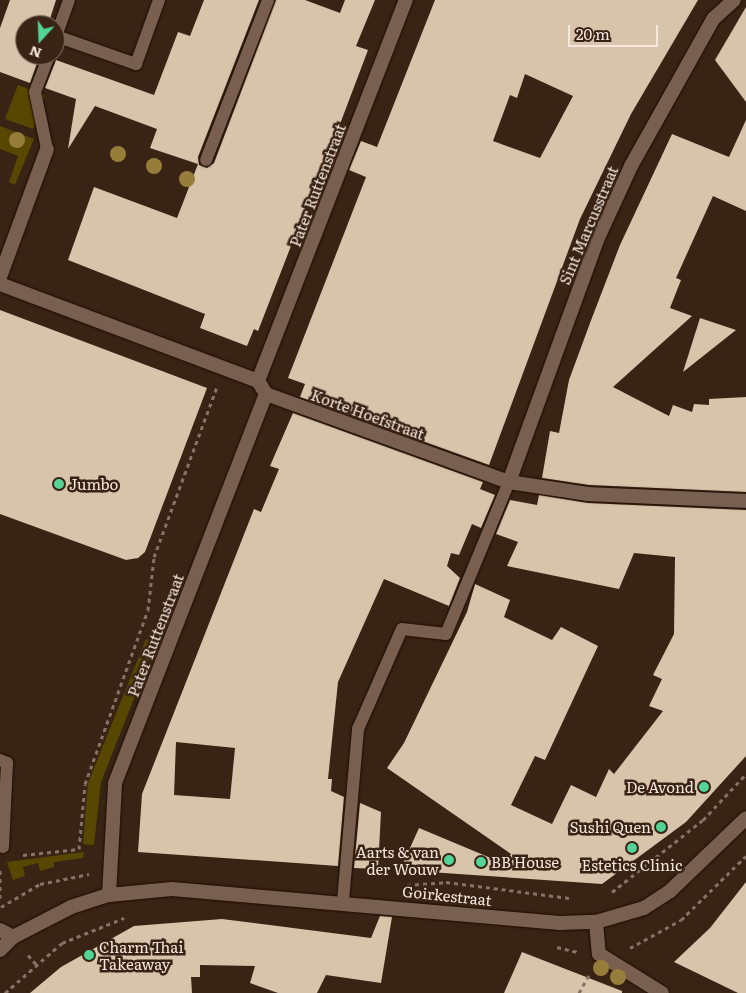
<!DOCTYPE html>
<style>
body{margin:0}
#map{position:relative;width:746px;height:993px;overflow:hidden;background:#392315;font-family:Literata,serif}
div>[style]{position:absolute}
.green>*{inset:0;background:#574700}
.building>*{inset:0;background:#d7c4aa}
.path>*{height:3px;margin-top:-1.5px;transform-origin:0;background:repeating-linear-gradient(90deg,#867266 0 4px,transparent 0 8px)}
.roads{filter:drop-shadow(0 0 1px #1f0b01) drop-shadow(0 0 1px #1f0b01)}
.service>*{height:12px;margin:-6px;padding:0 6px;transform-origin:6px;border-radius:6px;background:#785f4f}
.minor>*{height:14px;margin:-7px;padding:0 7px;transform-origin:7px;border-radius:7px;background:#785f4f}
.tertiary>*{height:14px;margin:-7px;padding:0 7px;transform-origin:7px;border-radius:7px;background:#785f4f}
.trees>*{width:16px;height:16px;margin:-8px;border-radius:50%;background:#967d39}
.dots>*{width:14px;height:14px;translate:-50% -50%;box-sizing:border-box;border:2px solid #392315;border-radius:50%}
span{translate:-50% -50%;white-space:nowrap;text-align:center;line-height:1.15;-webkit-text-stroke:5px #392315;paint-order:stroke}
.street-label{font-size:15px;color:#f6e7de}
.poi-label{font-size:15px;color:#f6e7de}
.left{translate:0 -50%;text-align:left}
.right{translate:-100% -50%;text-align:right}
.north{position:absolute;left:15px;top:15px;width:50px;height:50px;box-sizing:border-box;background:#392315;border:1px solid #857165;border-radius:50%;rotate:200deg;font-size:14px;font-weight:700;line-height:20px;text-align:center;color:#f6e7de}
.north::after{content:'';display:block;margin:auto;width:18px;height:22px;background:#53d396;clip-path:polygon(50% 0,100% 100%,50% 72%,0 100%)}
.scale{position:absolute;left:568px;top:25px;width:90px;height:22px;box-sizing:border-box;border:2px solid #f6e7de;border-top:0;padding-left:6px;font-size:15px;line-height:18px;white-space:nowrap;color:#f6e7de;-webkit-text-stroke:4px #392315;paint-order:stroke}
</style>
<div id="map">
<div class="green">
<div style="clip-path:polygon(18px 85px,45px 95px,33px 129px,5px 119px)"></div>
<div style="clip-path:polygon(0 126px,34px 139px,15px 185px,9px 182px,18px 156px,0 149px)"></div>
<div style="clip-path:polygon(146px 639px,156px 643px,101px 782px,94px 845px,83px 844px,88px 783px)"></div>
<div style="clip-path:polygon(84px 852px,83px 858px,54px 862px,54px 867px,40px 871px,38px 863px,23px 867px,25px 876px,13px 880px,7px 862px)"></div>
</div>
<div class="building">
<div style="clip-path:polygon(10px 0,56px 0,48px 25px,25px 25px,25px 55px,40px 55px,30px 83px,0 72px,0 28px)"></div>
<div style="clip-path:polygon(204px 0,259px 0,198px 157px,199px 165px,207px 168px,214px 163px,276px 0,305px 0,340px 13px,345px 0,375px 0,356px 46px,368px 50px,337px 132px,344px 134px,333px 164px,324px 161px,258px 331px,254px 329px,247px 346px,200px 328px,205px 314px,68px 260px,94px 187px,177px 218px,198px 164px,150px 148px,157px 129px,95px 106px,68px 149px,76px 99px,45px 88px,56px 60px,154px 95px,178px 32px,190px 36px)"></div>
<div style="clip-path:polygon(evenodd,435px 0,698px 0,631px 114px,580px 219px,489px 465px,300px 397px,305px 384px,288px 378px,366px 177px,349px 170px,361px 141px,377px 147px,435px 0,525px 74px,573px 96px,540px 158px,493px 141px,510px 95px,517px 98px,525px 74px)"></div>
<div style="clip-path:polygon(746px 7px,746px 102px,715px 60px)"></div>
<div style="clip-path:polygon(746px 120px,746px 211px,713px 196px,676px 278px,681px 280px,670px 308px,692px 316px,613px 387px,669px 416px,673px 405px,692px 412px,694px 404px,709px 405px,709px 399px,746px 397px,746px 492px,589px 485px,542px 478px,550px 431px,559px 433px,569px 380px,590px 323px,620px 245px,672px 134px,729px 157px)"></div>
<div style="clip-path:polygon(0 310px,207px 388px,145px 552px,138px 558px,126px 560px,0 514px)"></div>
<div style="clip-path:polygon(700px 318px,736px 330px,683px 372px)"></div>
<div style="clip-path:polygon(evenodd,293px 413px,483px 482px,480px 489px,495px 495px,481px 528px,472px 524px,459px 555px,451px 553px,447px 566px,460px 578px,449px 606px,384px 579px,338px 682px,328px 779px,332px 779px,331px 791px,344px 797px,338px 866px,138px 852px,142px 794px,254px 509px,261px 512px,279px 469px,270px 466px,293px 413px,176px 742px,235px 748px,230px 799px,174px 795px,176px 742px)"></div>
<div style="clip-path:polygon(539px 495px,588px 503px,746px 510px,746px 756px,686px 822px,602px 884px,400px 870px,419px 828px,505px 864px,511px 854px,387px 768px,404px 743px,467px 612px,475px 584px,510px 600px,504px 617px,552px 640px,561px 627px,598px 646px,545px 760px,535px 756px,511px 805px,552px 824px,571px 785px,596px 797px,609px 769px,614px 774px,663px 711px,649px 706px,662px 679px,653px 675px,674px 634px,675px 557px,634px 553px,619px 589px,507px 566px,518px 542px,496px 534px,510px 500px,537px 505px)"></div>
<div style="clip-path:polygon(360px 803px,381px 812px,378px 869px,354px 868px)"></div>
<div style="clip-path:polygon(746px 882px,746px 993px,738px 993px,674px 962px,710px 928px)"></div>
<div style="clip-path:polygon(380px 916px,392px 917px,381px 983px,326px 975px,317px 993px,278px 993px,250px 983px,255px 966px,200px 965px,200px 977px,191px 977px,192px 993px,30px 993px,61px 967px,134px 926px,222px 919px,371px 938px)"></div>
<div style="clip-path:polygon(522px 952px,622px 991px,622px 993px,504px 993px)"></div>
</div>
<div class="path">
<div style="left:23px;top:855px;width:56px;rotate:-6.1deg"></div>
<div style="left:79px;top:849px;width:65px;rotate:-84.7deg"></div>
<div style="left:85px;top:784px;width:185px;rotate:-70.1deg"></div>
<div style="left:148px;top:610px;width:53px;rotate:-83.5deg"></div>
<div style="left:154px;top:557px;width:181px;rotate:-69.7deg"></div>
<div style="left:407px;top:885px;width:39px;rotate:-4deg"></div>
<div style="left:446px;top:882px;width:124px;rotate:7.4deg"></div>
<div style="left:612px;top:892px;width:116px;rotate:-38.4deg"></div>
<div style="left:703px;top:820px;width:63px;rotate:-46.9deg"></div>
<div style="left:0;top:898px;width:31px;rotate:-90deg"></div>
<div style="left:1px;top:907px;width:45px;rotate:-30.5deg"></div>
<div style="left:40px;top:884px;width:50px;rotate:-11.5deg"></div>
<div style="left:557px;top:947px;width:21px;rotate:14deg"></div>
<div style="left:630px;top:948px;width:58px;rotate:-28.8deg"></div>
<div style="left:681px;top:920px;width:91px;rotate:-44.6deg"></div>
<div style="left:28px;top:955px;width:12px;rotate:48deg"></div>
<div style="left:5px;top:993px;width:76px;rotate:-41.3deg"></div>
<div style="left:62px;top:943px;width:67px;rotate:-22deg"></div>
<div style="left:579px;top:993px;width:23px;rotate:-61deg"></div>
</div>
<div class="roads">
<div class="service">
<div style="left:56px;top:36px;width:85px;rotate:19.3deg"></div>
<div style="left:136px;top:64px;width:68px;rotate:-70.2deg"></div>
<div style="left:55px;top:39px;width:41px;rotate:-70.3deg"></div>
<div style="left:47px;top:149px;width:58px;rotate:-101.9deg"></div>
<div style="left:35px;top:92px;width:40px;rotate:-69deg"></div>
<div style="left:206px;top:160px;width:172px;rotate:-68.8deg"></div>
<div style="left:0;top:760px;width:8px;rotate:23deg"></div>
<div style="left:7px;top:763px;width:84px;rotate:92.7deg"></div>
<div style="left:343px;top:901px;width:173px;rotate:-85deg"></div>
<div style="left:358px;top:729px;width:109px;rotate:-66.3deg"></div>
<div style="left:402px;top:629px;width:44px;rotate:6.5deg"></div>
<div style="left:446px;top:634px;width:165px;rotate:-67.5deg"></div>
</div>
<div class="minor">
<div style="left:0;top:277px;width:136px;rotate:-69.8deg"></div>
<div style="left:0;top:284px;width:276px;rotate:20.6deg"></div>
<div style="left:258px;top:381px;width:15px;rotate:58deg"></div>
<div style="left:266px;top:394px;width:258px;rotate:19.9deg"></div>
<div style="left:509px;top:482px;width:80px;rotate:8.6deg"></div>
<div style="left:588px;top:494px;width:158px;rotate:2.5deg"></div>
<div style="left:258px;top:381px;width:409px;rotate:-68.8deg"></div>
<div style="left:509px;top:482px;width:258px;rotate:-70deg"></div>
<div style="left:597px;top:240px;width:81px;rotate:-65.3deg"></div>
<div style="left:631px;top:166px;width:168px;rotate:-60.8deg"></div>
<div style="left:713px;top:19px;width:28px;rotate:-42deg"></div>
<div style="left:109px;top:895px;width:112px;rotate:-86.9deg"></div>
<div style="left:115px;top:783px;width:417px;rotate:-68.8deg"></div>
<div style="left:596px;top:922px;width:32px;rotate:85deg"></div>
<div style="left:599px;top:954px;width:74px;rotate:31.8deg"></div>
<div style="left:0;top:930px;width:15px;rotate:28deg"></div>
</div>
<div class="tertiary">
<div style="left:0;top:950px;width:18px;rotate:-45deg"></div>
<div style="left:13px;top:937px;width:65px;rotate:-27.3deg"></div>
<div style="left:71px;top:907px;width:40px;rotate:-18deg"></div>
<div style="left:109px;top:895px;width:63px;rotate:-5.4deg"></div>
<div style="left:172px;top:889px;width:389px;rotate:5deg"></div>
<div style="left:560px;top:923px;width:36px;rotate:-2deg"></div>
<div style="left:596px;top:922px;width:50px;rotate:-16.3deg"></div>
<div style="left:644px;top:908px;width:31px;rotate:-33deg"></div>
<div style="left:670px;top:891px;width:105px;rotate:-43.8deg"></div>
</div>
</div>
<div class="trees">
<div style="left:17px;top:140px"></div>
<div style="left:118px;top:154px"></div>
<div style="left:154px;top:166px"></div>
<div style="left:187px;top:179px"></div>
<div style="left:601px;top:968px"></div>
<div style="left:618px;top:977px"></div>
</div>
<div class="dots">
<div style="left:59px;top:484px;background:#53d396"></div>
<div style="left:704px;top:787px;background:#53d396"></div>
<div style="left:661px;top:827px;background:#53d396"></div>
<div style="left:632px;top:848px;background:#53d396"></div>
<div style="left:449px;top:860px;background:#53d396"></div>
<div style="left:481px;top:862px;background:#53d396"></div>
<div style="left:89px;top:955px;background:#53d396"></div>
</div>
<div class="street-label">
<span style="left:317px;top:185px;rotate:-69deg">Pater Ruttenstraat</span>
<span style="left:588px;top:225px;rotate:-67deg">Sint Marcusstraat</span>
<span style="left:368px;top:414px;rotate:20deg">Korte Hoefstraat</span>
<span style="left:155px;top:635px;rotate:-69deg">Pater Ruttenstraat</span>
<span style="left:447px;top:895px;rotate:6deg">Goirkestraat</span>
</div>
<div class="poi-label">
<span class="left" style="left:69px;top:484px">Jumbo</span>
<span class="right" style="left:694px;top:787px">De Avond</span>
<span class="right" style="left:651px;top:827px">Sushi Quen</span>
<span class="right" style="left:439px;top:860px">Aarts &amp; van<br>der Wouw</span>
<span class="left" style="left:491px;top:862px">BB House</span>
<span style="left:632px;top:865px">Estetics Clinic</span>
<span class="left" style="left:99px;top:955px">Charm Thai<br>Takeaway</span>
</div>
<div class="north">N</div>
<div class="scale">20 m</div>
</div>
